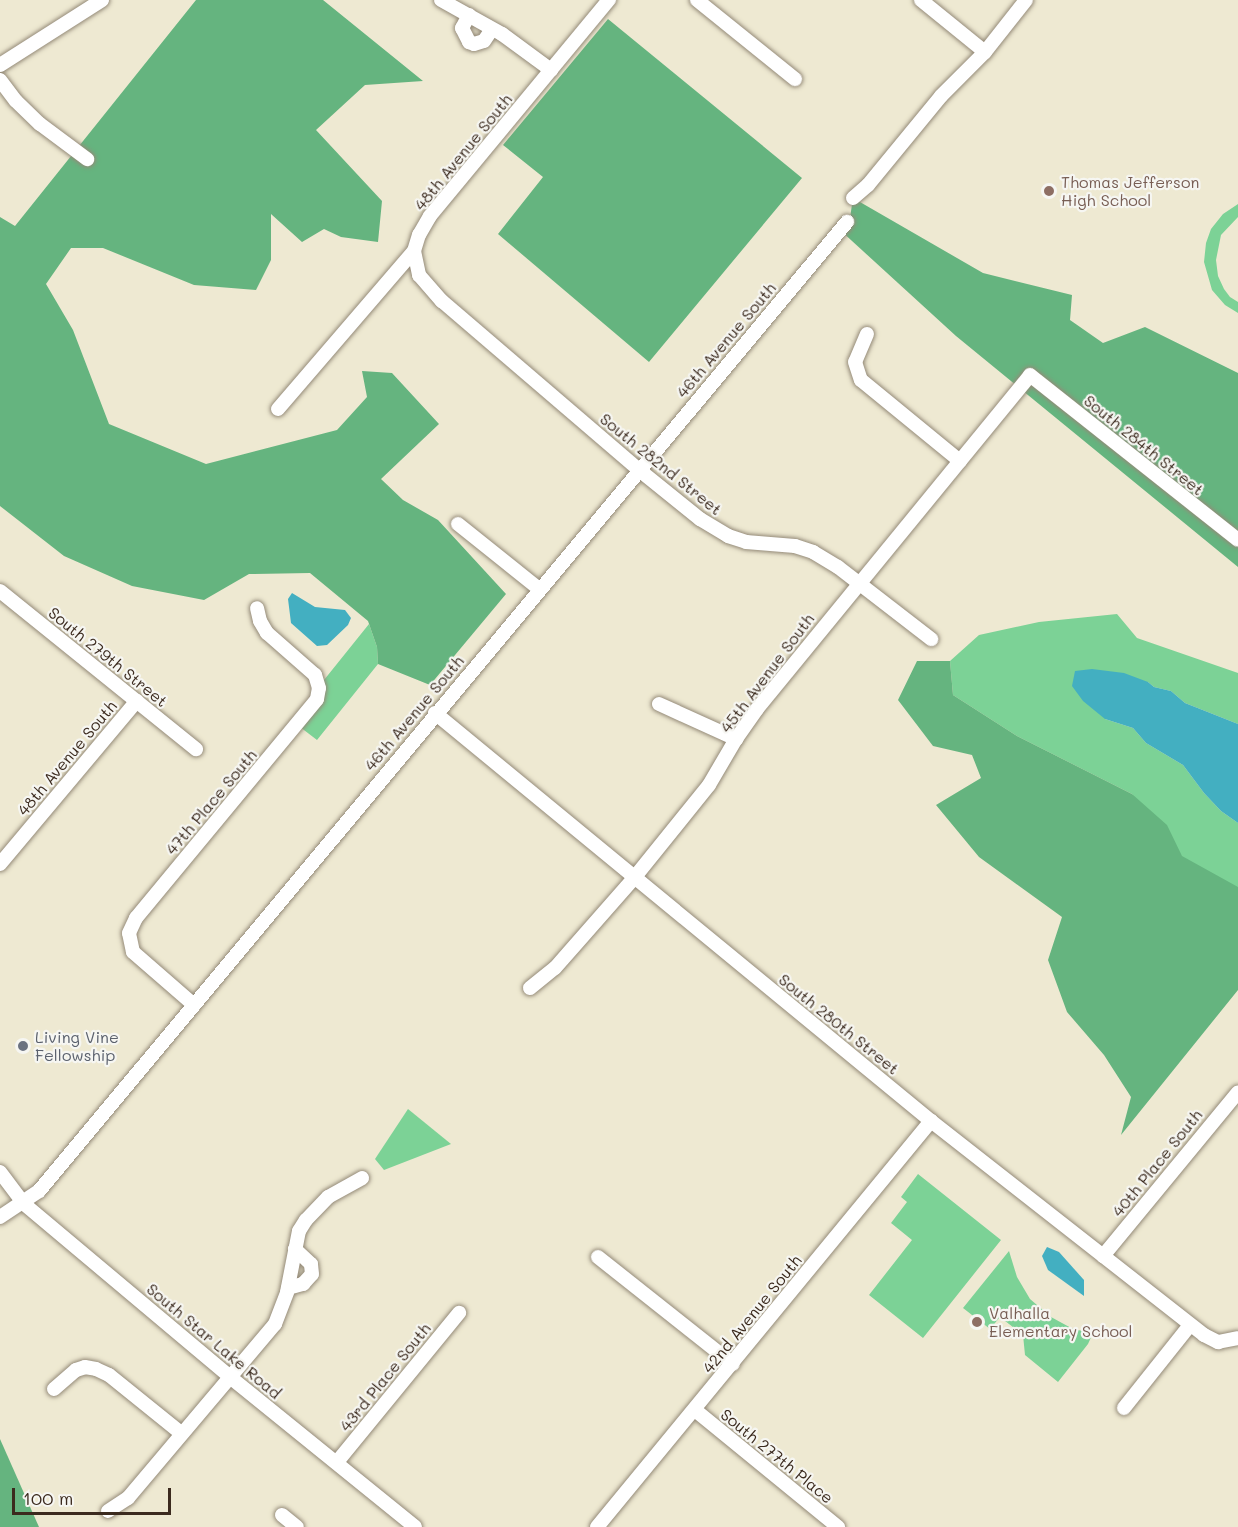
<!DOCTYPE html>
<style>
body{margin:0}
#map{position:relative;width:1238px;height:1527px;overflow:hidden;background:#eee9d2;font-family:Mali,sans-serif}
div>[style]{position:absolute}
.green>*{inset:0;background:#7cd296}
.forest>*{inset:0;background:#65b47f}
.water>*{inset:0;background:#43afc1}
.roads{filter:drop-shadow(0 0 2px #948a78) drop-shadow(0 0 2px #948a78)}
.minor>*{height:14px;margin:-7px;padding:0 7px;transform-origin:7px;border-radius:7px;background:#fff}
.dots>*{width:16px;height:16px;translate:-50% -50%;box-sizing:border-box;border:3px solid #f6f6f2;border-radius:50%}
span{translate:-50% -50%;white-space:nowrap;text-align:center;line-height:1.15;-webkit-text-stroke:4.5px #f6f6f2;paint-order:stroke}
.street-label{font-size:16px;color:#3b2a1e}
.education-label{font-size:16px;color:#785e54}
.left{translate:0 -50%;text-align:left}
.worship-label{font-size:16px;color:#5b616d}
.scale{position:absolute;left:12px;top:1488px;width:159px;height:27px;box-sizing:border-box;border:3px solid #3b2a1e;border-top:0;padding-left:8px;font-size:18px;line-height:21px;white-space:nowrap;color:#3b2a1e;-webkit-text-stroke:4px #f6f6f2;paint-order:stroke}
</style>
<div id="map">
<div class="green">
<div style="clip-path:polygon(1238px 204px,1238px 217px,1221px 235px,1216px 260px,1218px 276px,1224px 289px,1230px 297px,1238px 302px,1238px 313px,1225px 305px,1212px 290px,1204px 262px,1206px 243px,1211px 229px,1223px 214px)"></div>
<div style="clip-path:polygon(1117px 614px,1137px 638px,1238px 673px,1238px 724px,1185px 703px,1171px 691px,1154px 687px,1148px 682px,1105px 719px,1133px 728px,1146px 743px,1183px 765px,1204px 793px,1221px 811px,1238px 823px,1238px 952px,1132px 794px,1017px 736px,953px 695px,950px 661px,979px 635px,1039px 622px)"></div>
<div style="clip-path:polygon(369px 624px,377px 647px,378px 664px,317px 740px,300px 727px,324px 691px,324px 680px)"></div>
<div style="clip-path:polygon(408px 1109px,451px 1144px,384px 1170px,375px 1159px)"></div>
<div style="clip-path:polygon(918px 1174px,1001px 1240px,923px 1338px,869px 1295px,912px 1240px,891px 1223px,907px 1202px,901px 1197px)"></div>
<div style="clip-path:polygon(1009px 1251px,1017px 1277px,1030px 1299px,1051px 1317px,1073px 1329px,1093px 1333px,1088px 1344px,1058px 1382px,1025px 1355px,1023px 1335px,1000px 1317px,990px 1329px,963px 1308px)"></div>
</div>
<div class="forest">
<div style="clip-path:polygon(196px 0,323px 0,423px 81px,365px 85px,316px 130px,382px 201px,378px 242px,341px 237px,324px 229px,302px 242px,271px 214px,271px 260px,256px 290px,194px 285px,103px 248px,71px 248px,46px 284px,73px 330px,109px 424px,206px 464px,337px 430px,367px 397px,362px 371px,392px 373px,439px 424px,381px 479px,403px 500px,438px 520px,506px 594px,430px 685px,378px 664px,377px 647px,368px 621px,310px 573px,249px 574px,204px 600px,132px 586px,64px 556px,0 506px,0 217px,15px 226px)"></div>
<div style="clip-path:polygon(608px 19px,802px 178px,649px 362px,498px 234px,543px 177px,503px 145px)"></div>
<div style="clip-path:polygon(853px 198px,983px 273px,1072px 295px,1070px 320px,1103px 343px,1145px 327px,1238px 373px,1238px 567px,956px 336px,840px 230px,850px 218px)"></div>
<div style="clip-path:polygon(917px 661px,950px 661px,953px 695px,1017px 736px,1132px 794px,1167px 825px,1182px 856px,1238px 887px,1238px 990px,1121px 1135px,1131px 1097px,1104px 1055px,1067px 1012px,1048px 960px,1062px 917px,979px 857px,936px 805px,981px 778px,972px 755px,933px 746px,898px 700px)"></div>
<div style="clip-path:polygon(0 1439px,39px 1527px,0 1527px)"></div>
</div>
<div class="water">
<div style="clip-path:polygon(292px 593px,315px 607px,345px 610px,351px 618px,348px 625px,327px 645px,317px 646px,291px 623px,288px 599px)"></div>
<div style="clip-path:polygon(1092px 669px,1124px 673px,1148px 682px,1154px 687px,1171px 691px,1185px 703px,1238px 724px,1238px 823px,1221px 811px,1204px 793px,1183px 765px,1146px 743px,1133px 728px,1105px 719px,1083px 701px,1072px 686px,1075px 671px)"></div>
<div style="clip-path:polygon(1047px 1247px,1059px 1252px,1084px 1280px,1084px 1296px,1048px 1270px,1042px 1256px)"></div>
</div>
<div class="roads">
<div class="minor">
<div style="left:441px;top:0;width:70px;rotate:29.1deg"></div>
<div style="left:502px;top:34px;width:61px;rotate:36.3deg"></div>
<div style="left:697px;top:0;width:126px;rotate:38.9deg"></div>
<div style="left:921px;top:0;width:82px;rotate:39.1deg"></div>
<div style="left:469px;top:15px;width:15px;rotate:118deg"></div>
<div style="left:462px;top:28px;width:16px;rotate:63deg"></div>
<div style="left:469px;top:42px;width:5px;rotate:22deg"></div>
<div style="left:474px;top:44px;width:10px;rotate:-17deg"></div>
<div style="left:484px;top:41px;width:14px;rotate:-56deg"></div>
<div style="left:0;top:65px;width:121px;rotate:-32.5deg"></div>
<div style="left:0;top:80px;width:26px;rotate:53deg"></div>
<div style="left:16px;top:101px;width:33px;rotate:44deg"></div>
<div style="left:40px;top:124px;width:59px;rotate:36.7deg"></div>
<div style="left:853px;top:198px;width:20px;rotate:-41deg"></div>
<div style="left:868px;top:185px;width:115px;rotate:-50.6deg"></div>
<div style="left:941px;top:96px;width:62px;rotate:-45deg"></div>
<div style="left:985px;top:52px;width:66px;rotate:-51.7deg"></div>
<div style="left:414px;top:251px;width:25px;rotate:78deg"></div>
<div style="left:419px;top:275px;width:35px;rotate:49deg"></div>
<div style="left:442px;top:301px;width:258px;rotate:40.6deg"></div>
<div style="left:638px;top:469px;width:80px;rotate:38.9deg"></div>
<div style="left:700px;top:519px;width:33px;rotate:31deg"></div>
<div style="left:728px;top:536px;width:19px;rotate:18deg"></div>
<div style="left:746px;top:542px;width:49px;rotate:4.7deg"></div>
<div style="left:795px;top:546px;width:19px;rotate:18deg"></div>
<div style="left:813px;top:552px;width:29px;rotate:31deg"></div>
<div style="left:838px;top:567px;width:118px;rotate:37.7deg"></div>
<div style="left:867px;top:334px;width:30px;rotate:113deg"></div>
<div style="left:855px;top:362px;width:19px;rotate:72deg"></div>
<div style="left:861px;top:380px;width:128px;rotate:39.3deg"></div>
<div style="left:278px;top:409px;width:208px;rotate:-49.3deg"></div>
<div style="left:414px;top:251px;width:17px;rotate:-73deg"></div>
<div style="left:419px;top:235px;width:22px;rotate:-60deg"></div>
<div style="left:430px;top:216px;width:281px;rotate:-50.4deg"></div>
<div style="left:458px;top:524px;width:104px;rotate:38.7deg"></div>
<div style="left:0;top:591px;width:252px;rotate:38.9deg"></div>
<div style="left:659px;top:704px;width:85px;rotate:24.4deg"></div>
<div style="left:435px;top:713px;width:642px;rotate:39.44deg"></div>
<div style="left:931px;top:1121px;width:347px;rotate:38.1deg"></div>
<div style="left:1204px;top:1335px;width:16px;rotate:27deg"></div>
<div style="left:1218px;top:1342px;width:20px;rotate:-11deg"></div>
<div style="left:0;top:864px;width:213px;rotate:-50deg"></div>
<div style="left:530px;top:988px;width:32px;rotate:-39deg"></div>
<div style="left:555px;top:968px;width:120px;rotate:-48.7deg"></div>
<div style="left:634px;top:878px;width:119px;rotate:-51.1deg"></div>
<div style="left:709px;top:785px;width:53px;rotate:-59.6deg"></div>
<div style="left:736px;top:739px;width:37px;rotate:-55deg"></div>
<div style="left:757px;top:709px;width:431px;rotate:-50.7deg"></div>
<div style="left:1030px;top:375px;width:265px;rotate:38.4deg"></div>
<div style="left:194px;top:1005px;width:81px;rotate:-139deg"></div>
<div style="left:133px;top:952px;width:19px;rotate:-102deg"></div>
<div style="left:129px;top:933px;width:17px;rotate:-65deg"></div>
<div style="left:136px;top:918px;width:284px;rotate:-50.4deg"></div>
<div style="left:317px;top:699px;width:11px;rotate:-80deg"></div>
<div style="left:319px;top:688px;width:14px;rotate:-107deg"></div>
<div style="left:315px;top:675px;width:64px;rotate:-138.8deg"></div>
<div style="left:267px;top:633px;width:14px;rotate:-120deg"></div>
<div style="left:260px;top:621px;width:13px;rotate:-103deg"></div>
<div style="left:0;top:1172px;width:39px;rotate:53deg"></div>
<div style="left:23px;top:1203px;width:270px;rotate:40deg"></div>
<div style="left:230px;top:1377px;width:238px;rotate:39deg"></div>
<div style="left:0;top:1217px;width:47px;rotate:-33.7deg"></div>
<div style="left:39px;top:1191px;width:1262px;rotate:-50.18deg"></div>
<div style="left:1103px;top:1256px;width:212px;rotate:-50.5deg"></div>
<div style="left:598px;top:1257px;width:172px;rotate:38.4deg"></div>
<div style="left:288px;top:1288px;width:16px;rotate:-15deg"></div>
<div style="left:303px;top:1284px;width:13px;rotate:-48deg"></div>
<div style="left:312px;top:1274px;width:10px;rotate:-96deg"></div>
<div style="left:311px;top:1264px;width:22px;rotate:-137deg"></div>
<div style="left:54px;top:1389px;width:29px;rotate:-41deg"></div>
<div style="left:76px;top:1370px;width:9px;rotate:-18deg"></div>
<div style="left:85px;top:1367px;width:11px;rotate:10deg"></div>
<div style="left:96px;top:1369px;width:14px;rotate:25deg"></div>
<div style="left:109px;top:1375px;width:92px;rotate:38.9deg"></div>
<div style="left:1124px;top:1408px;width:106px;rotate:-51.5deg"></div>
<div style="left:695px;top:1410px;width:185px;rotate:39.3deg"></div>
<div style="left:337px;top:1462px;width:193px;rotate:-50.7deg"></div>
<div style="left:108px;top:1511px;width:24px;rotate:-33deg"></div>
<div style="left:128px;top:1498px;width:228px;rotate:-49.8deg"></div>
<div style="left:275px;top:1324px;width:34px;rotate:-69deg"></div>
<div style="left:287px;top:1292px;width:62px;rotate:-78.9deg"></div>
<div style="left:299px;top:1231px;width:13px;rotate:-58deg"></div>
<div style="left:306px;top:1220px;width:32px;rotate:-46deg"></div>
<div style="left:328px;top:1197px;width:39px;rotate:-29deg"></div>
<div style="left:282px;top:1515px;width:19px;rotate:39deg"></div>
<div style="left:597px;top:1527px;width:526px;rotate:-50.56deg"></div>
</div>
</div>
<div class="dots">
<div style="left:1049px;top:191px;background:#8d6e63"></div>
<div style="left:23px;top:1046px;background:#6b7280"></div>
<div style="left:977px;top:1322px;background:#8d6e63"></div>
</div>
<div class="street-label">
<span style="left:463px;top:152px;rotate:-51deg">48th Avenue South</span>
<span style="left:726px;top:340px;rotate:-50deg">46th Avenue South</span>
<span style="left:1144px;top:445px;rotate:39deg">South 284th Street</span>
<span style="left:661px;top:464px;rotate:39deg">South 282nd Street</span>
<span style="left:108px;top:657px;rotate:39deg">South 279th Street</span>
<span style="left:767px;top:673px;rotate:-53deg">45th Avenue South</span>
<span style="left:414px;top:713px;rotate:-50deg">46th Avenue South</span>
<span style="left:67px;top:758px;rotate:-50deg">48th Avenue South</span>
<span style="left:211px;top:802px;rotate:-50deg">47th Place South</span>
<span style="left:839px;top:1024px;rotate:39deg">South 280th Street</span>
<span style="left:1157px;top:1163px;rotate:-51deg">40th Place South</span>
<span style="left:752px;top:1314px;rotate:-51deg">42nd Avenue South</span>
<span style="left:214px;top:1341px;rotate:40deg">South Star Lake Road</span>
<span style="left:385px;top:1377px;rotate:-51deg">43rd Place South</span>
<span style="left:777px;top:1456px;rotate:39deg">South 277th Place</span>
</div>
<div class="education-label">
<span class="left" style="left:1061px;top:191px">Thomas Jefferson<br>High School</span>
<span class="left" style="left:989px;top:1322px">Valhalla<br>Elementary School</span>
</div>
<div class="worship-label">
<span class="left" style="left:35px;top:1046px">Living Vine<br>Fellowship</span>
</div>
<div class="scale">100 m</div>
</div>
